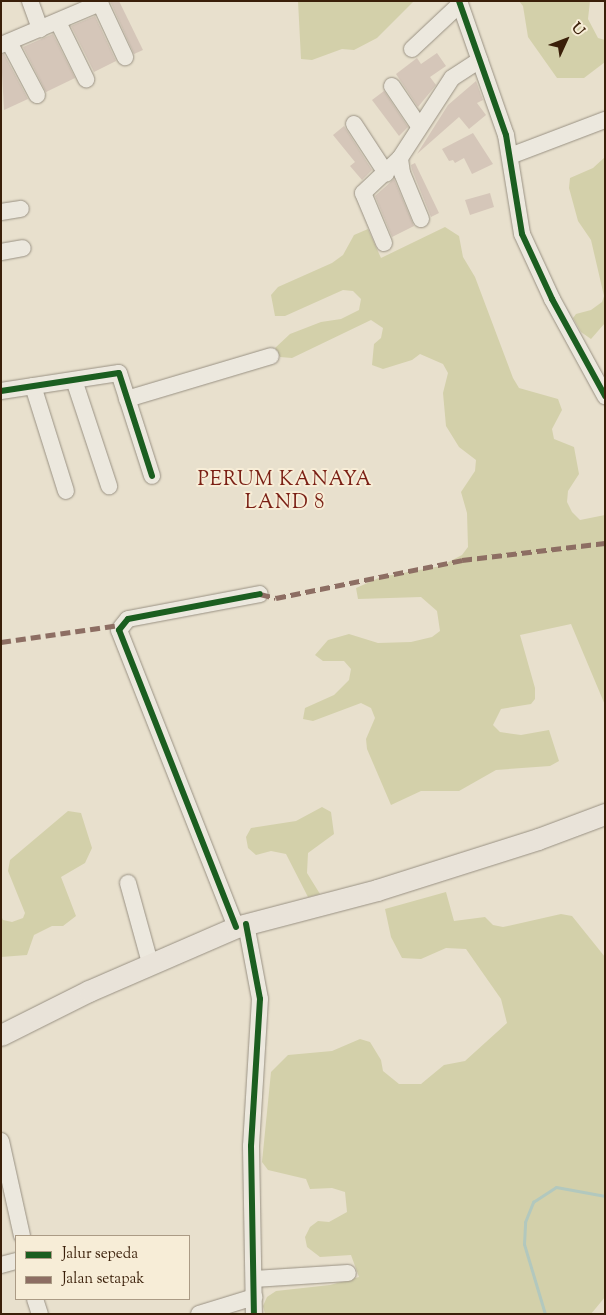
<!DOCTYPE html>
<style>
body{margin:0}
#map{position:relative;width:606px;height:1315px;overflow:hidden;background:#e8e0cd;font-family:"Sorts Mill Goudy",serif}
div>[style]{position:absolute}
.green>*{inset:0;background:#d3d0aa}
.stream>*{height:3px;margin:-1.5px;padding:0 1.5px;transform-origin:1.5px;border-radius:1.5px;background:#b2c8be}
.building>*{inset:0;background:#d5c6b9}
.roads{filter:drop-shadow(0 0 1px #999183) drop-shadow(0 0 1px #999183)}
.minor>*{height:16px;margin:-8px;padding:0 8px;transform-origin:8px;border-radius:8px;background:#ece8de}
.major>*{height:21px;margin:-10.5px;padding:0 10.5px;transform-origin:10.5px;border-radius:10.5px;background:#e9e3d9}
.quiet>*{height:5px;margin-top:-2.5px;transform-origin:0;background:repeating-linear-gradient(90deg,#8d6e63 0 10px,transparent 0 15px)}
.cycleway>*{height:6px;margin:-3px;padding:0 3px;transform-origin:3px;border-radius:3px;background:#1b5e20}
span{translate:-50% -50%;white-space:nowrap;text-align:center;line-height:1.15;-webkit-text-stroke:4px #f7edd7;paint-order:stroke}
.neighbourhood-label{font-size:20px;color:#7a1f14;letter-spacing:1px}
.frame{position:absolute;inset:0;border:2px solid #3a1f09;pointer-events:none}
.legend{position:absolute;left:15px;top:1235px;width:175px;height:65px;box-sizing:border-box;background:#f7edd7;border:1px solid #ab9b85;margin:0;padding:6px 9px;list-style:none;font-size:15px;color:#3a1f09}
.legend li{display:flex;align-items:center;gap:10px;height:25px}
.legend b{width:25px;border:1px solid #ab9b85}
.north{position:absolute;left:541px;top:15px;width:50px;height:50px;-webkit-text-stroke:4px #f7edd7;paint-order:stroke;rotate:47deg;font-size:14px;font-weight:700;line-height:20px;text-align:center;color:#3a1f09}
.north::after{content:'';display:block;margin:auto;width:18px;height:22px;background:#3a1f09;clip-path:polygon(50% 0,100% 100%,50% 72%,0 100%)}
</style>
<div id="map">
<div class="green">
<div style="clip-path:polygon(298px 1px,414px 1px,377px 38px,354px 50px,342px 49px,312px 60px,301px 59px)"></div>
<div style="clip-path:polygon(519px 1px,590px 1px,588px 19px,598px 38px,605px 40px,605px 62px,584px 78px,557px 78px,528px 37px,523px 6px)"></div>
<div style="clip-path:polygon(605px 157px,605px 323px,591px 339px,581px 332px,573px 318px,576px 314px,591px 310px,602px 302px,604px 296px,591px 240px,578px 221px,569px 188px,570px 178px,593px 168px)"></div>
<div style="clip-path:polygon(445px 227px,459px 236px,463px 257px,475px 277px,513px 378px,519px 388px,558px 399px,562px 410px,552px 429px,554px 439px,574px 447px,579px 474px,568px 491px,567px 502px,572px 512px,580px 520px,605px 515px,605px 705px,571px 624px,520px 635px,535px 688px,535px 699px,531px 704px,501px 709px,493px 725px,500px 732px,521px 735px,549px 730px,559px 761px,550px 766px,496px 770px,459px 791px,421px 791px,391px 805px,367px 749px,366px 739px,375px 718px,371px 708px,361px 703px,313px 721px,303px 719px,305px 708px,334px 695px,349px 680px,351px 669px,344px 661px,323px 661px,315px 655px,328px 640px,349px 634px,378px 643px,411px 642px,432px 637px,440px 631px,437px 611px,421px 597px,358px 599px,356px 588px,381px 577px,441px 566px,462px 555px,468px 547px,467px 513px,461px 492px,475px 471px,476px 460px,459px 447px,446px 426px,443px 393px,448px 373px,443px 364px,420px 354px,412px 360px,383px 369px,372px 365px,374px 344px,381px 338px,383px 328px,371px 320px,292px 358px,280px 357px,275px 348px,290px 334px,321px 322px,341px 319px,359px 310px,361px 299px,353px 291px,343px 290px,285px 316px,275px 316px,271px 295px,278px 287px,332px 263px,343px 255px,354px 235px,368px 229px,381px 258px)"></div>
<div style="clip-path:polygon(322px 807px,331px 812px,334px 834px,308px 853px,307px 873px,320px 894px,308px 897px,286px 854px,271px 851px,256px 855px,248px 848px,246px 837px,251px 828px,296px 821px)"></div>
<div style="clip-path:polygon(68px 811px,81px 813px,92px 848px,85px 863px,61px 877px,76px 916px,63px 926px,52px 926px,34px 935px,27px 955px,1px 957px,1px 916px,3px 920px,12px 922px,23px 918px,25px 913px,8px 871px,10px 860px)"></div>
<div style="clip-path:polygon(446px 892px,454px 921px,485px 917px,493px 925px,503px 927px,561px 914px,572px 916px,605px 957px,605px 1297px,591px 1314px,265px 1314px,263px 1306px,267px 1297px,276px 1291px,330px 1285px,359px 1277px,351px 1255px,320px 1257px,307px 1247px,305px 1237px,310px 1227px,318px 1221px,329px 1222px,347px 1212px,345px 1192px,332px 1188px,310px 1189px,306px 1179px,268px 1170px,262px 1162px,271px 1072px,288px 1055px,332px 1051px,360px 1039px,370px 1042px,381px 1060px,383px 1071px,399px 1084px,421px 1084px,444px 1065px,465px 1061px,507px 1023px,501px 999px,466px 949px,446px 948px,421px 959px,402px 958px,391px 937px,385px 909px)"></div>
</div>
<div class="stream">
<div style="left:545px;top:1314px;width:73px;rotate:-106.7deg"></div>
<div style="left:524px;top:1244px;width:22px;rotate:-87deg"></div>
<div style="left:525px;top:1222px;width:22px;rotate:-68deg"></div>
<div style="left:533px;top:1202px;width:27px;rotate:-33deg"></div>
<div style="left:556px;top:1187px;width:50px;rotate:10.4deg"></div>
</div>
<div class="building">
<div style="clip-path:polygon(110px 1px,119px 1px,143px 50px,134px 54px)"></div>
<div style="clip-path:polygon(95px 16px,116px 61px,94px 72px,71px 26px)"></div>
<div style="clip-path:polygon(53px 34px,75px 78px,46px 92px,23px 47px)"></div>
<div style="clip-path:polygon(437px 53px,446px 66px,430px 77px,436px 85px,418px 107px,396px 74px,417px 58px,421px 64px)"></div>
<div style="clip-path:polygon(4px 54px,28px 99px,4px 110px,1px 55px)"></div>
<div style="clip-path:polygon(476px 81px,483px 100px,477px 103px,486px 115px,469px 129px,459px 117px,417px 154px,448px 105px)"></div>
<div style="clip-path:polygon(384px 91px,408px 127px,399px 136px,372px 100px)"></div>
<div style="clip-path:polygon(344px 126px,372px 170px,362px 180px,350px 166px,355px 162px,333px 135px)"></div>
<div style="clip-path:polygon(473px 133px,493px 164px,472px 174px,464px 158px,455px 163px,453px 160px,449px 161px,442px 149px)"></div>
<div style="clip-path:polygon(415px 163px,439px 213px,431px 217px,412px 170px,411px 165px)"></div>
<div style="clip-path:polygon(394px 179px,414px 226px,392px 237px,375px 196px)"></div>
<div style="clip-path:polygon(490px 193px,494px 207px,470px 215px,465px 200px)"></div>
</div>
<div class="roads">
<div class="minor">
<div style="left:30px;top:1px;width:30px;rotate:70deg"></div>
<div style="left:99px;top:1px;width:62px;rotate:65.1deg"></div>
<div style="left:459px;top:1px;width:142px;rotate:70.7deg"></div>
<div style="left:506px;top:135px;width:100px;rotate:80.8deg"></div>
<div style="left:522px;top:234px;width:72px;rotate:65.2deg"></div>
<div style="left:552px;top:299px;width:111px;rotate:61.3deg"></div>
<div style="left:58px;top:22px;width:64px;rotate:63.8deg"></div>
<div style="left:9px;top:42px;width:60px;rotate:62.2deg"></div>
<div style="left:1px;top:45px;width:108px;rotate:-23deg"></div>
<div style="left:412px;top:49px;width:66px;rotate:-43.2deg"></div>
<div style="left:392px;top:86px;width:48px;rotate:56deg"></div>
<div style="left:354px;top:124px;width:59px;rotate:56.9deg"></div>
<div style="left:510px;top:156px;width:102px;rotate:-20.8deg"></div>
<div style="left:1px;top:212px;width:20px;rotate:-9deg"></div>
<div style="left:421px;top:219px;width:50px;rotate:-112.4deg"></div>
<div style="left:402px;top:173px;width:15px;rotate:-98deg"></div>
<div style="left:400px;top:158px;width:95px;rotate:-57deg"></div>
<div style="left:452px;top:78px;width:33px;rotate:-33deg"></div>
<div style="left:384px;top:243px;width:54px;rotate:-112.8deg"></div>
<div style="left:363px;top:193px;width:51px;rotate:-43.4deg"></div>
<div style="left:1px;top:252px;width:22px;rotate:-10deg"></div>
<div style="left:74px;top:380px;width:112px;rotate:71.7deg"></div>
<div style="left:33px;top:386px;width:110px;rotate:72.6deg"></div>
<div style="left:1px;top:391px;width:119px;rotate:-8.7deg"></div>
<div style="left:119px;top:373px;width:108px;rotate:72.2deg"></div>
<div style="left:127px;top:399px;width:150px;rotate:-16.6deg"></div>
<div style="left:128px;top:883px;width:83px;rotate:74.6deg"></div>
<div style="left:246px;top:924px;width:76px;rotate:79.4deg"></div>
<div style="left:260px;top:999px;width:147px;rotate:93.5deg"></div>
<div style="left:251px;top:1146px;width:168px;rotate:89deg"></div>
<div style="left:236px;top:927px;width:319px;rotate:-111.5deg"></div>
<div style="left:119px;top:630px;width:14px;rotate:-51deg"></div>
<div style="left:128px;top:619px;width:134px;rotate:-10.7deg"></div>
<div style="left:1px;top:1141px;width:97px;rotate:77.5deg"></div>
<div style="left:1px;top:1265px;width:16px;rotate:-15deg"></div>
<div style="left:254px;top:1279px;width:94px;rotate:-3.7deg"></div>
<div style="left:35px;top:1299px;width:16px;rotate:72deg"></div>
<div style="left:199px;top:1314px;width:58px;rotate:-17.2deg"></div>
</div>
<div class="major">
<div style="left:1px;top:1035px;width:98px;rotate:-26.6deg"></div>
<div style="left:89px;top:991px;width:160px;rotate:-23.5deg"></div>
<div style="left:236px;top:927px;width:146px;rotate:-14.7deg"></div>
<div style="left:377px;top:890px;width:169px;rotate:-17.6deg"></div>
<div style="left:538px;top:839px;width:72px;rotate:-20.5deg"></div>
</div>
</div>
<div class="quiet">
<div style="left:260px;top:594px;width:16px;rotate:14deg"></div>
<div style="left:276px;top:598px;width:190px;rotate:-11.5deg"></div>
<div style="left:462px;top:560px;width:144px;rotate:-6.8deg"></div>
<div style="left:1px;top:642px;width:120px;rotate:-8.1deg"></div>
</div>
<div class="cycleway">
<div style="left:459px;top:1px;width:142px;rotate:70.7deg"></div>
<div style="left:506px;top:135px;width:100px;rotate:80.8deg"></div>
<div style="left:522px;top:234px;width:72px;rotate:65.2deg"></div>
<div style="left:552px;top:299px;width:111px;rotate:61.3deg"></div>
<div style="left:1px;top:391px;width:119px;rotate:-8.7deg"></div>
<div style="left:119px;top:373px;width:108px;rotate:72.2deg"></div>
<div style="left:246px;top:924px;width:76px;rotate:79.4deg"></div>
<div style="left:260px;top:999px;width:147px;rotate:93.5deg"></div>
<div style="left:251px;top:1146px;width:168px;rotate:89deg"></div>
<div style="left:236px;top:927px;width:319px;rotate:-111.5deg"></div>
<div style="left:119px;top:630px;width:14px;rotate:-51deg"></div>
<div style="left:128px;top:619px;width:134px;rotate:-10.7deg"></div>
</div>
<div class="neighbourhood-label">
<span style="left:285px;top:492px">PERUM KANAYA<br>LAND 8</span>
</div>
<div class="frame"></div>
<ul class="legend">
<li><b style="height:6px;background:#1b5e20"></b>Jalur sepeda</li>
<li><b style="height:6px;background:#8d6e63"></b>Jalan setapak</li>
</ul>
<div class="north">U</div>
</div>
